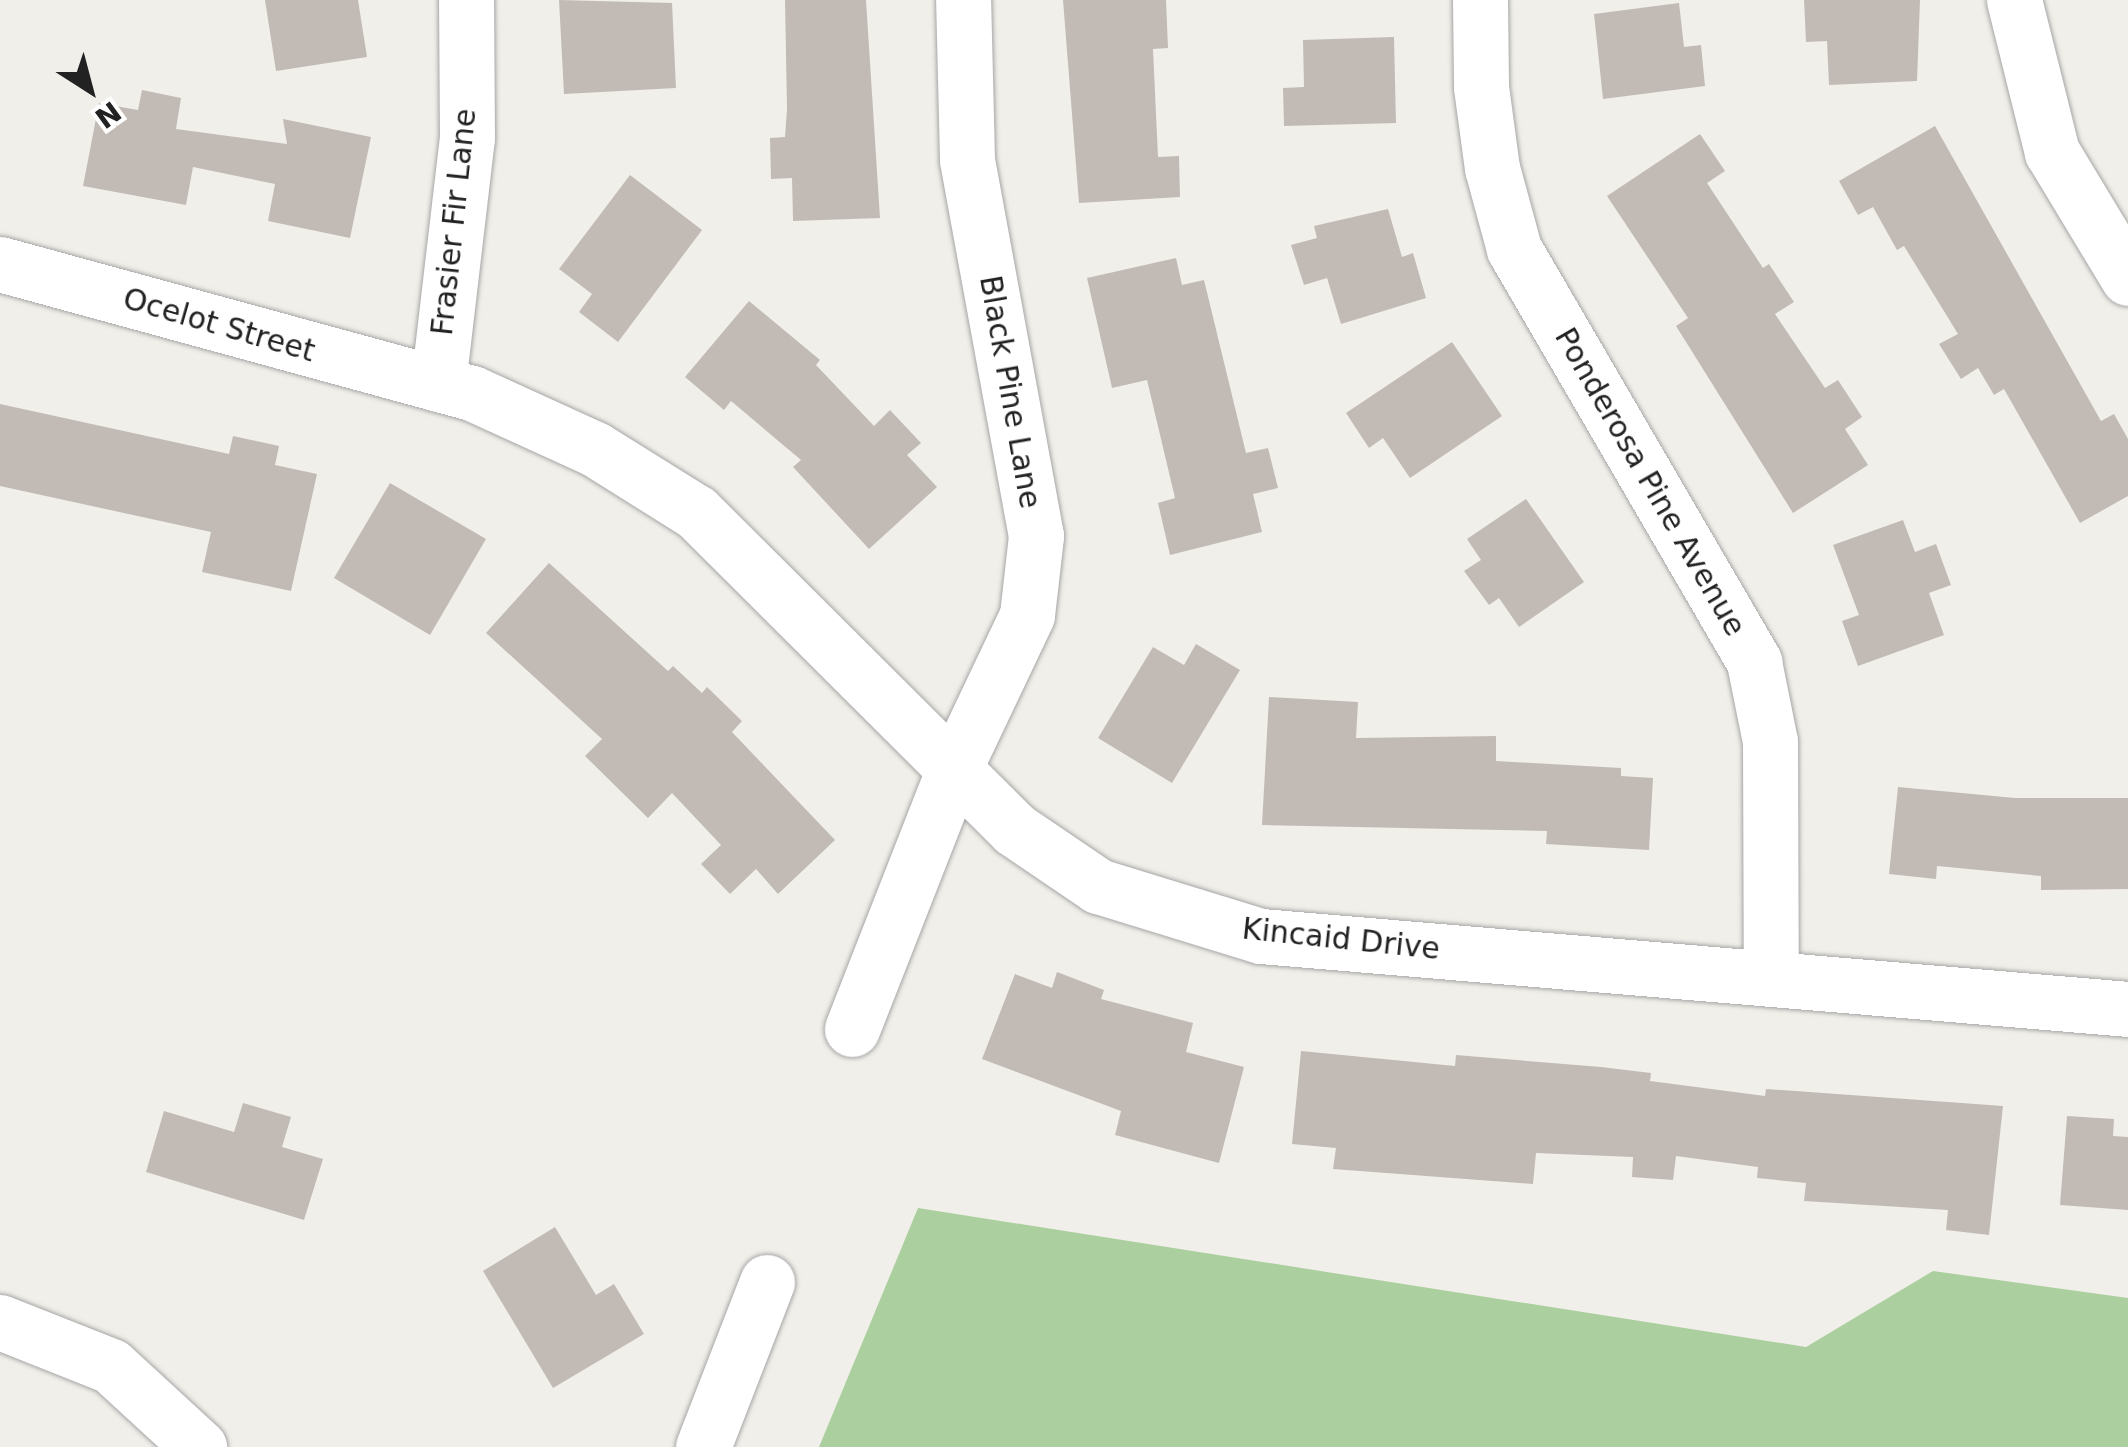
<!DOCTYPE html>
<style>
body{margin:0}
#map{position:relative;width:2128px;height:1447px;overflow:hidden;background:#f1efe9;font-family:"DejaVu Sans",sans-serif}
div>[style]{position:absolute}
.forest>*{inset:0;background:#abcf9f}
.building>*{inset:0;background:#c2bbb5}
.roads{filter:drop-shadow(0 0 2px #a6a6a6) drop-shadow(0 0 2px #a6a6a6)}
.minor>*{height:55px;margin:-27.5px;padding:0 27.5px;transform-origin:27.5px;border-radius:27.5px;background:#fff}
span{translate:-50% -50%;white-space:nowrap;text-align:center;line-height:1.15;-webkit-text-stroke:9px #fff;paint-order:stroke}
.street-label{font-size:30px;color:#222}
.north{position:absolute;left:40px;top:40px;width:100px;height:100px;-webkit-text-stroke:8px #fff;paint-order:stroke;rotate:144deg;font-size:28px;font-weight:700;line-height:40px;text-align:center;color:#222}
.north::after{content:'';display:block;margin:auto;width:35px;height:45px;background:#222;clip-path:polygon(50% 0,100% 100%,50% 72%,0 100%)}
</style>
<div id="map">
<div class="forest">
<div style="clip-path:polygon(918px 1208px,1806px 1347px,1933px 1271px,2128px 1298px,2128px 1447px,819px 1447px)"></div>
</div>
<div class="building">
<div style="clip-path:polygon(265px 0,358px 0,367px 57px,276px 71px)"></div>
<div style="clip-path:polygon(559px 0,672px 3px,676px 88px,564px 94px)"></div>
<div style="clip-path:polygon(785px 0,866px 0,880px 218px,793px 221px,792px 178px,771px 179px,770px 138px,785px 137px,787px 109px)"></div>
<div style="clip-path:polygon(1063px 0,1166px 0,1168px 48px,1153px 49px,1158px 157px,1179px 156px,1180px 197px,1079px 203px)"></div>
<div style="clip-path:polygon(1804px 0,1920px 0,1917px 81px,1829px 85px,1827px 41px,1806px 42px)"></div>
<div style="clip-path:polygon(1679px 3px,1684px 47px,1701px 45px,1705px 86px,1603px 99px,1594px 14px)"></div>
<div style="clip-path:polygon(1394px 37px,1396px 123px,1284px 126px,1283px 88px,1304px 87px,1303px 40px)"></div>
<div style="clip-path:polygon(142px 90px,181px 98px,176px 129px,287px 144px,283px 119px,371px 137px,350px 238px,268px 221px,275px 184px,193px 167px,186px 205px,83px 186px,99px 103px,138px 110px)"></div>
<div style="clip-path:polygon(1935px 126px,2101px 421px,2114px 414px,2128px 439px,2128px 496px,2080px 523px,2004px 389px,1994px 395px,1978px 368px,1961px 379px,1939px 344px,1958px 334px,1904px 246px,1897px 250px,1873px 207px,1858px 215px,1839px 181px)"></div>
<div style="clip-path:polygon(1700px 134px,1725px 171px,1707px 183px,1763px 268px,1769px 264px,1794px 302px,1775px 314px,1825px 388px,1838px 380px,1862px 417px,1845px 429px,1868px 465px,1793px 513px,1676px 326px,1688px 318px,1607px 196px)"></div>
<div style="clip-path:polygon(630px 175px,702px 230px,618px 342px,579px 312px,592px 294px,559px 269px)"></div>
<div style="clip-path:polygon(1388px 209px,1402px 257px,1413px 253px,1426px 298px,1341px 324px,1327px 278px,1304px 285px,1291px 245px,1317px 238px,1314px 226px)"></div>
<div style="clip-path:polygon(1176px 258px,1182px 285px,1204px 280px,1246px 453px,1268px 448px,1278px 488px,1253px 494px,1262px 532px,1170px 555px,1158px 503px,1175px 498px,1147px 380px,1112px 388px,1087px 278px)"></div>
<div style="clip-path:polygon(749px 301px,820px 360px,816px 365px,874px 426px,890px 410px,921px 443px,907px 455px,937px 487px,869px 549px,793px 467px,801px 460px,731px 401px,724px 410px,685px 377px)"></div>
<div style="clip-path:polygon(1452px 342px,1502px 416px,1410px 478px,1383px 438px,1369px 448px,1346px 413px)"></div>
<div style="clip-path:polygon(0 404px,229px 454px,233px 436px,279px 446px,275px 465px,317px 474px,291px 591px,202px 572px,211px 532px,0 486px)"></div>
<div style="clip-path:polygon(390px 483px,486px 539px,430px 635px,334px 578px)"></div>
<div style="clip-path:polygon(1526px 499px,1584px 582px,1519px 627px,1499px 598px,1489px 605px,1464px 571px,1481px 560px,1467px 539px)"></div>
<div style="clip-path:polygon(1903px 520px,1915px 552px,1936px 544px,1951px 585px,1929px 593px,1944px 635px,1858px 666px,1842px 621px,1859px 615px,1833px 545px)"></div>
<div style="clip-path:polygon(549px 563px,668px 671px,673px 666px,702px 693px,707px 687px,742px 721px,732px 732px,835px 840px,778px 894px,756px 869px,730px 894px,701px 864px,721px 845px,672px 793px,648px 818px,585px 756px,602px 739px,486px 633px)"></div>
<div style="clip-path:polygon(1196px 644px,1240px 670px,1172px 783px,1098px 738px,1153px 647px,1184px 665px)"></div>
<div style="clip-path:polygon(1269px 697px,1358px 702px,1356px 738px,1496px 736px,1496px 761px,1621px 768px,1621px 776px,1653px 778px,1649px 850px,1546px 844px,1547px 831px,1262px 825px)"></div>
<div style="clip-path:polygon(1898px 787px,2015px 798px,2128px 798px,2128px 889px,2041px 890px,2041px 876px,1937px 866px,1936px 879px,1889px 874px)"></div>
<div style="clip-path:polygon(1057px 972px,1104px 990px,1101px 999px,1193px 1023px,1186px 1052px,1244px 1067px,1219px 1163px,1115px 1135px,1121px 1111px,982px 1059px,1015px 974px,1052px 988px)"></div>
<div style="clip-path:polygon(1301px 1051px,1455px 1066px,1456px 1055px,1601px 1067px,1651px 1073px,1650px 1081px,1765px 1096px,1766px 1089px,2003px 1106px,1989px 1235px,1946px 1230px,1948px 1210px,1804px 1201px,1806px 1183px,1757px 1178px,1758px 1167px,1676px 1156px,1673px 1180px,1632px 1177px,1633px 1157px,1536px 1153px,1533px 1184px,1333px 1169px,1336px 1148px,1292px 1144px)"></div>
<div style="clip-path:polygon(243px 1103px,291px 1117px,282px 1147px,323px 1159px,304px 1220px,146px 1172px,164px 1111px,234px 1132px)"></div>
<div style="clip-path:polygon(2067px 1116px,2114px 1119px,2113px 1136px,2128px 1137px,2128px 1210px,2060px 1205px)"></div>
<div style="clip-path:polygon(555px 1227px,596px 1295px,614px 1284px,644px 1334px,553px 1388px,483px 1271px)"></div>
</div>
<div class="roads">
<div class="minor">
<div style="left:1480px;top:0;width:87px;rotate:89.3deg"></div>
<div style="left:1481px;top:87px;width:82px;rotate:82.3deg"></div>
<div style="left:1492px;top:168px;width:84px;rotate:74.8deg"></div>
<div style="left:1514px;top:249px;width:478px;rotate:59.8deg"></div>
<div style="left:1754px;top:662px;width:81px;rotate:78.6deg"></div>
<div style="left:1770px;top:741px;width:235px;rotate:89.8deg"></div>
<div style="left:2014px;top:0;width:157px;rotate:76deg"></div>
<div style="left:2052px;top:152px;width:147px;rotate:58.9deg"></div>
<div style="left:0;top:264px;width:489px;rotate:15.3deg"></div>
<div style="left:472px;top:393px;width:135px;rotate:24.5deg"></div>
<div style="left:595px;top:449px;width:119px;rotate:32deg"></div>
<div style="left:696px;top:512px;width:449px;rotate:44.9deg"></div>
<div style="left:1014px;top:829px;width:102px;rotate:34.2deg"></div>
<div style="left:1098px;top:886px;width:170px;rotate:17.1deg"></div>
<div style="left:1261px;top:936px;width:870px;rotate:4.81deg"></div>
<div style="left:438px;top:384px;width:248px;rotate:-83.3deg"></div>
<div style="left:467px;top:138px;width:138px;rotate:-90.4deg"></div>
<div style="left:852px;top:1029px;width:279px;rotate:-68.6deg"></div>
<div style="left:954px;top:769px;width:170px;rotate:-64.6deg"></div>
<div style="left:1027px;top:615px;width:80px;rotate:-83.5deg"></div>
<div style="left:1036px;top:536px;width:383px;rotate:-100.4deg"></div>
<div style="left:967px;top:159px;width:159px;rotate:-91.4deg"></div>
<div style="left:0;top:1322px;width:119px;rotate:21.6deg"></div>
<div style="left:111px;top:1366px;width:120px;rotate:42.6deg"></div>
<div style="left:703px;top:1447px;width:177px;rotate:-68.8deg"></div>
</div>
</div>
<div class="street-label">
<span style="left:454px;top:222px;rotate:-84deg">Frasier Fir Lane</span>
<span style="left:219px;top:325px;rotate:16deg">Ocelot Street</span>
<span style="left:1010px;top:392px;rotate:80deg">Black Pine Lane</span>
<span style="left:1650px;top:482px;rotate:60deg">Ponderosa Pine Avenue</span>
<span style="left:1341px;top:939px;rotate:6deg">Kincaid Drive</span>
</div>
<div class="north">N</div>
</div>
